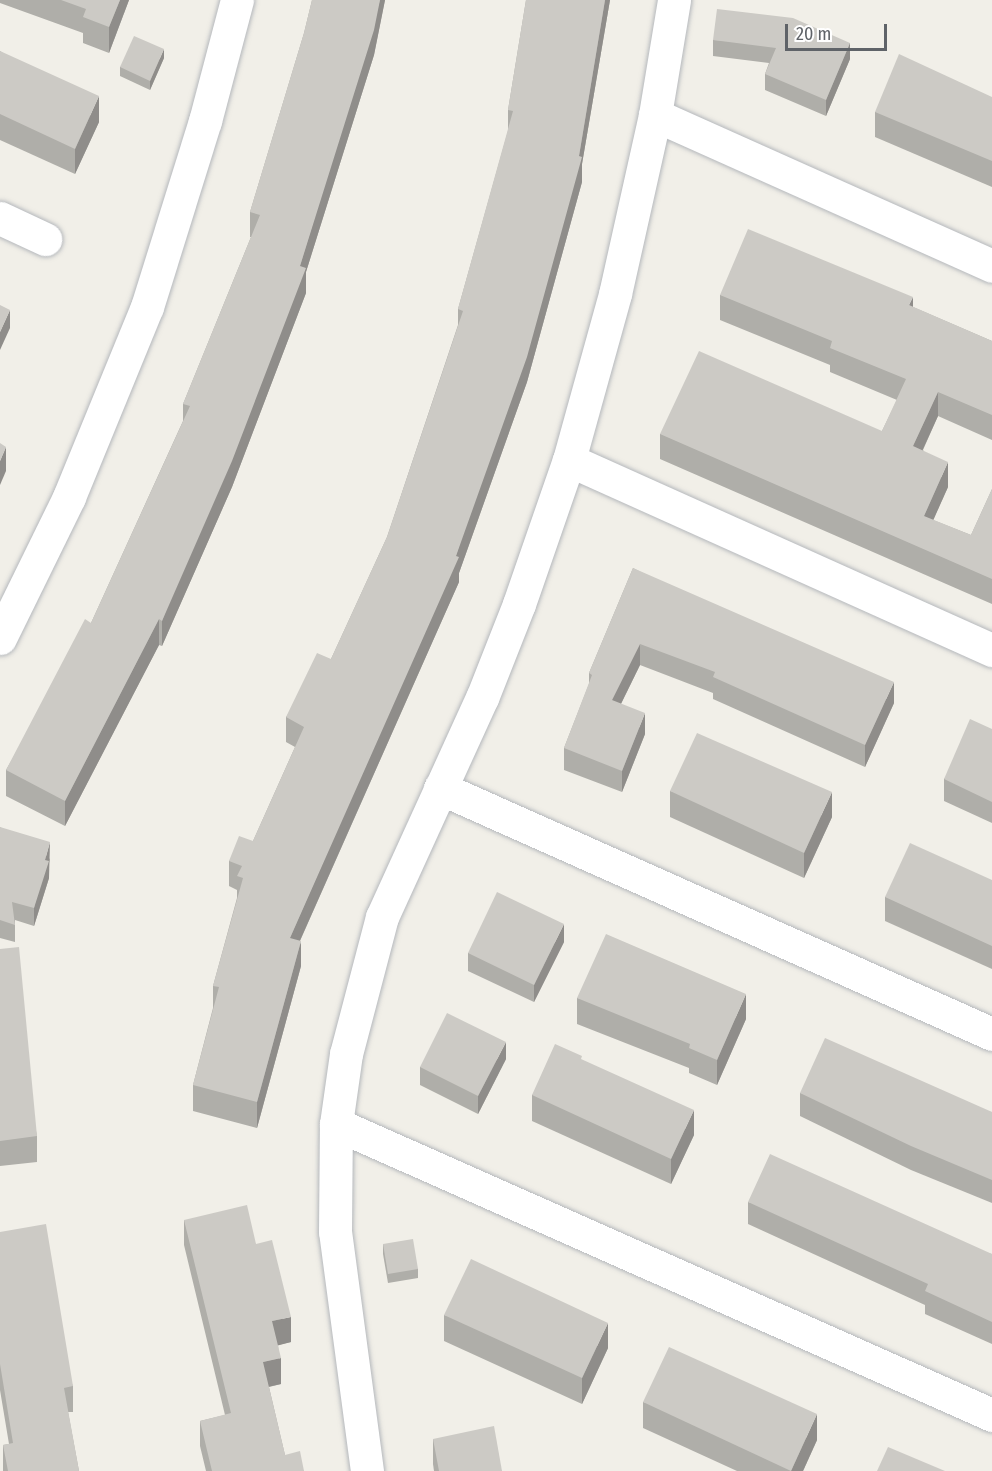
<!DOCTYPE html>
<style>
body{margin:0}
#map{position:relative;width:992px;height:1471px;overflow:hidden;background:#f1efe8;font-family:"Fira Sans Condensed",sans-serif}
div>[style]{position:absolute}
.roads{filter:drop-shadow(0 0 2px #b5b8bc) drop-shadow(0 0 2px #b5b8bc)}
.minor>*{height:33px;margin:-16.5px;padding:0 16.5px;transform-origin:16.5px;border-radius:16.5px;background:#fff}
.wall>*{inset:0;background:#afaea9}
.shaded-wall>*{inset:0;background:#8f8d8a}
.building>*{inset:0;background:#cccac5}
span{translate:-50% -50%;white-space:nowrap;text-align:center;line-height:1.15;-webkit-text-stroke:6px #fff;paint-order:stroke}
.scale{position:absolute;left:785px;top:24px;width:102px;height:27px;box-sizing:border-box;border:3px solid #5f6368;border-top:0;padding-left:8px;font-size:18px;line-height:21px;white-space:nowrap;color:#5f6368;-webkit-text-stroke:4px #fff;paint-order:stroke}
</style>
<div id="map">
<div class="roads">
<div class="minor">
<div style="left:655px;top:115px;width:369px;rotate:24.1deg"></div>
<div style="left:0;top:218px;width:50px;rotate:25deg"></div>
<div style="left:569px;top:460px;width:464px;rotate:24.2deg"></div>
<div style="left:0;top:638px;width:157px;rotate:-63.9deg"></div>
<div style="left:69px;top:497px;width:205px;rotate:-67.7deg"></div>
<div style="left:147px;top:307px;width:195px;rotate:-72.7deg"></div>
<div style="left:205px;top:121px;width:125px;rotate:-75.2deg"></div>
<div style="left:440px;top:788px;width:604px;rotate:24.02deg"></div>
<div style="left:336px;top:1124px;width:718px;rotate:23.92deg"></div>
<div style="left:367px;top:1471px;width:241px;rotate:-97.6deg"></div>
<div style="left:335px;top:1232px;width:108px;rotate:-89.5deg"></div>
<div style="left:336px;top:1124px;width:71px;rotate:-81.9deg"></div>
<div style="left:346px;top:1054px;width:142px;rotate:-75.3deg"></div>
<div style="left:382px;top:917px;width:241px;rotate:-65.5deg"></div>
<div style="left:482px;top:698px;width:101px;rotate:-68.5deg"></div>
<div style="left:519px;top:604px;width:152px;rotate:-70.9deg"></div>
<div style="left:569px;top:460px;width:172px;rotate:-74.5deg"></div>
<div style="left:615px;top:294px;width:183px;rotate:-77.4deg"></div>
<div style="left:655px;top:115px;width:117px;rotate:-80.6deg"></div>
</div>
</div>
<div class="wall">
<div style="clip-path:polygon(0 0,129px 0,109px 53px,83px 43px,83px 33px,0 3px)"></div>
<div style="clip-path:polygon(312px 0,385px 0,374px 55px,306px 272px,306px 293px,232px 487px,162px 646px,159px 645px,65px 826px,6px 796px,6px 770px,91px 623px,183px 421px,183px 404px,251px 237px,250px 237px,250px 212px,304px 33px)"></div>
<div style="clip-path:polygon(526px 0,610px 0,582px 164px,582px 182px,527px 382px,459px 573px,459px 582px,300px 941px,301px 966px,257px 1128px,193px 1111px,193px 1085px,213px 1008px,213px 986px,237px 898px,237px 890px,229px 886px,229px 861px,253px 841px,295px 747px,286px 742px,286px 717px,331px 659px,387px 537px,458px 325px,458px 309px,508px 131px,508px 110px)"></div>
<div style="clip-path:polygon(713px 40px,850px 43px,850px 59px,826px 116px,765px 90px,765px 74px,769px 63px,713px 56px)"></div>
<div style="clip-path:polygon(0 51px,99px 122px,75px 174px,0 140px)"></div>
<div style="clip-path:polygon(164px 58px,150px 90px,120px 76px,120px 67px)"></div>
<div style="clip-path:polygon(992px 97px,992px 187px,875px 137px,875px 112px)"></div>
<div style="clip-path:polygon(720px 295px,913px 307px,992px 341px,992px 440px,938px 416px,923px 450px,948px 487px,933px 520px,971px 535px,992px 489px,992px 604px,660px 459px,660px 434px,882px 431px,897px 400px,830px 372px,830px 365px,720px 320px)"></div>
<div style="clip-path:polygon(633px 568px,894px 703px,865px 767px,713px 699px,713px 693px,640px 665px,621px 704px,645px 734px,622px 792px,564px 770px,564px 748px,589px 684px,589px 673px)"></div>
<div style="clip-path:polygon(992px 729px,992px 823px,944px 801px,944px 779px)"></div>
<div style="clip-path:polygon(670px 791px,832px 817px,804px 878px,670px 817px)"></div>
<div style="clip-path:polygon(0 827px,50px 859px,49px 863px,49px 878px,34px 926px,15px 920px,15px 942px,0 938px)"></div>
<div style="clip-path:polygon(992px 880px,992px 969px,885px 921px,885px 897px)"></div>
<div style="clip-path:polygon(564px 942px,534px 1002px,468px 971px,468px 953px)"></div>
<div style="clip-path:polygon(0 949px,37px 1136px,37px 1162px,0 1166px)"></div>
<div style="clip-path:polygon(577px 998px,746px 1019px,717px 1085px,689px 1073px,689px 1068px,577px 1024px)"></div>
<div style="clip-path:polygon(506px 1059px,478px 1114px,420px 1085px,420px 1067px)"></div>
<div style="clip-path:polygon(582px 1060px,694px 1135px,671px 1184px,532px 1121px,532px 1095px)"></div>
<div style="clip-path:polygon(800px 1093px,992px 1112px,992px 1203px,911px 1170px,800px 1116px)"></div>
<div style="clip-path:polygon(748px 1202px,992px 1254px,992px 1344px,925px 1314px,925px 1305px,748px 1224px)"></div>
<div style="clip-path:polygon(184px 1220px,256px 1244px,291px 1342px,278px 1345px,281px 1384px,269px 1387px,285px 1455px,304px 1471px,206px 1471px,200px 1446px,200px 1421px,225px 1415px,184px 1245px)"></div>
<div style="clip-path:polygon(0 1232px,73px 1386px,73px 1412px,68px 1412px,79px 1471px,3px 1471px,3px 1445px,9px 1444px,0 1390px)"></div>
<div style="clip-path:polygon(383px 1244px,418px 1269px,418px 1278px,388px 1283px,383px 1254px)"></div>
<div style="clip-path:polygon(444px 1315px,608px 1348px,582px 1404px,444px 1341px)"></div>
<div style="clip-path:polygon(643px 1402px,817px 1440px,803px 1471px,737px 1471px,643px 1428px)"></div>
<div style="clip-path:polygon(433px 1439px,502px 1471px,434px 1471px,433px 1464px)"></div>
</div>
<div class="shaded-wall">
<div style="clip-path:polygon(120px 0,129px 0,109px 53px,109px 27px)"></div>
<div style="clip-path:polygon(380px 0,385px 0,374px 55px,306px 272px,306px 293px,232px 487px,162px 646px,162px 621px,300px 266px)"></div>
<div style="clip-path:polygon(605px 0,610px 0,582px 164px,582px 182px,527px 382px,459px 573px,459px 582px,290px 963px,290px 938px,456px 556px,579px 156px)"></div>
<div style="clip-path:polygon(850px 43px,850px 59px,826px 116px,826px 100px)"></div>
<div style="clip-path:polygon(164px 49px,164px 58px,150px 90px,150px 81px)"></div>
<div style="clip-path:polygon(99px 96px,99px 122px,75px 174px,75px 149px)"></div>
<div style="clip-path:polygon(913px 297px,913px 321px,909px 305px)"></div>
<div style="clip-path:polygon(10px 310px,10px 328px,0 350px,0 332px)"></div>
<div style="clip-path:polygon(938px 392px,938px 416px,913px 471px,913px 446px)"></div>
<div style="clip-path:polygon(6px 447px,6px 471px,0 485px,0 461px)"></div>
<div style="clip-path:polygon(948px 462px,948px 487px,924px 541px,924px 516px)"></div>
<div style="clip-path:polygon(159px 619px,159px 645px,65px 826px,65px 801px)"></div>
<div style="clip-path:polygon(640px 644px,640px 665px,612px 722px,612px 700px)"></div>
<div style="clip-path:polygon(894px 682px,894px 703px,865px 767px,865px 745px)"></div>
<div style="clip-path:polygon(645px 713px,645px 734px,622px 792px,622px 771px)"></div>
<div style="clip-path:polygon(832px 792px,832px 817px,804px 878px,804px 853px)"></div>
<div style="clip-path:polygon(50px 842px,49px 878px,34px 926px,34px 908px,45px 860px)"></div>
<div style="clip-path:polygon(564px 924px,564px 942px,534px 1002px,534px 985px)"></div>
<div style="clip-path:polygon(301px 941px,301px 966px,257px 1128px,257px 1102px)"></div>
<div style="clip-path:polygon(746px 994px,746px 1019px,717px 1085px,717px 1060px)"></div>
<div style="clip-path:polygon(506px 1042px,506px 1059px,478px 1114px,478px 1096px)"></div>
<div style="clip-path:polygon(694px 1110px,694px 1135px,671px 1184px,671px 1159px)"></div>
<div style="clip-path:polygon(291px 1317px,291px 1342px,272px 1347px,272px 1321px)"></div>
<div style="clip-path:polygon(608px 1323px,608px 1348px,582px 1404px,582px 1378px)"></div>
<div style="clip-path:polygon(281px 1358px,281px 1384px,263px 1388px,263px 1362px)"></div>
<div style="clip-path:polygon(817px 1414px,817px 1440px,803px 1471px,791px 1471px)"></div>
</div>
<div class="building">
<div style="clip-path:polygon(61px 0,120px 0,109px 27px,83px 17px,86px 9px)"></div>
<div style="clip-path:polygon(312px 0,380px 0,374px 30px,300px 266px,306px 268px,232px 461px,162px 621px,159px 619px,65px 801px,6px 770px,85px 619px,91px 623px,190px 406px,183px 404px,260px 215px,250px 212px,304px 33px)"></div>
<div style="clip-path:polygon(526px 0,605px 0,579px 156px,582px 157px,527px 357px,456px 556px,459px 557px,290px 938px,301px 941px,257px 1102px,193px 1085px,219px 987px,213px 986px,243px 878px,237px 876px,242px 866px,229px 861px,239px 836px,253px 841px,304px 727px,286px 717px,317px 653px,331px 659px,387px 537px,463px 311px,458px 309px,513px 111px,508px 110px)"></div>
<div style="clip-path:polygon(717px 9px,793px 18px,850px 43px,826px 100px,765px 74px,776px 48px,713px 40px)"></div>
<div style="clip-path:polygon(134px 36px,164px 49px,150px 81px,120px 67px)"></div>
<div style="clip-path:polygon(0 51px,99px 96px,75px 149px,0 114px)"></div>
<div style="clip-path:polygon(899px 54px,992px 97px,992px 161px,875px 112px)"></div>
<div style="clip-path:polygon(748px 229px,913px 297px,909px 305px,992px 341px,992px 415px,938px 392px,913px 446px,948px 462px,924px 516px,971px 535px,992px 489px,992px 579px,660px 434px,699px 351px,882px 431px,906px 379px,830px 348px,832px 341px,720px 295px)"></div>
<div style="clip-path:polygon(0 305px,10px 310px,0 332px)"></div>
<div style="clip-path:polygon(0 443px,6px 447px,0 461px)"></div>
<div style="clip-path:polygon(633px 568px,894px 682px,865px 745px,713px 677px,715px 672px,640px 644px,612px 700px,645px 713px,622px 771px,564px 748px,592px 675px,589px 673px)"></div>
<div style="clip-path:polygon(970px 719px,992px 729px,992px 802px,944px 779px)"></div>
<div style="clip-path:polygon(697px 733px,832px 792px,804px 853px,670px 791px)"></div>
<div style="clip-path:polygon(0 827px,50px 842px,45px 860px,49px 861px,34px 908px,12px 902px,15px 925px,0 920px)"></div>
<div style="clip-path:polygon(910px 843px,992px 880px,992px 946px,885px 897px)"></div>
<div style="clip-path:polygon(497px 892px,564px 924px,534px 985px,468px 953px)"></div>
<div style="clip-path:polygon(606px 934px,746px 994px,717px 1060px,689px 1048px,690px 1044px,577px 998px)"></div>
<div style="clip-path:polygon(19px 947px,37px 1136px,0 1141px,0 949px)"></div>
<div style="clip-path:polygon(447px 1013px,506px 1042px,478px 1096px,420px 1067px)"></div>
<div style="clip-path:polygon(825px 1038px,992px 1112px,992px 1180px,911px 1146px,800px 1093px)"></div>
<div style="clip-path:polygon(555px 1044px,582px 1056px,581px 1059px,694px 1110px,671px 1159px,532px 1095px)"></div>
<div style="clip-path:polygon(770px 1154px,992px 1254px,992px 1322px,925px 1291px,928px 1284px,748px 1202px)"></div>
<div style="clip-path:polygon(247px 1205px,256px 1244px,272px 1240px,291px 1317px,272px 1321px,281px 1358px,263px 1362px,285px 1455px,300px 1451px,304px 1471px,212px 1471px,200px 1421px,231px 1413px,184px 1220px)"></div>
<div style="clip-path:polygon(46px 1224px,73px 1386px,64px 1388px,79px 1471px,8px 1471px,3px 1445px,13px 1443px,0 1364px,0 1232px)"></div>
<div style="clip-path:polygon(413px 1239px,418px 1269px,388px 1274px,383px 1244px)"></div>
<div style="clip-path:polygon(471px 1259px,608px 1323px,582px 1378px,444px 1315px)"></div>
<div style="clip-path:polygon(669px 1347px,817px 1414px,791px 1471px,643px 1402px)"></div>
<div style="clip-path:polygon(494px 1426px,502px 1471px,439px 1471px,433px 1439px)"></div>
<div style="clip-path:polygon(888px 1447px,945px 1471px,877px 1471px)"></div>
</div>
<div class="scale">20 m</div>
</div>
